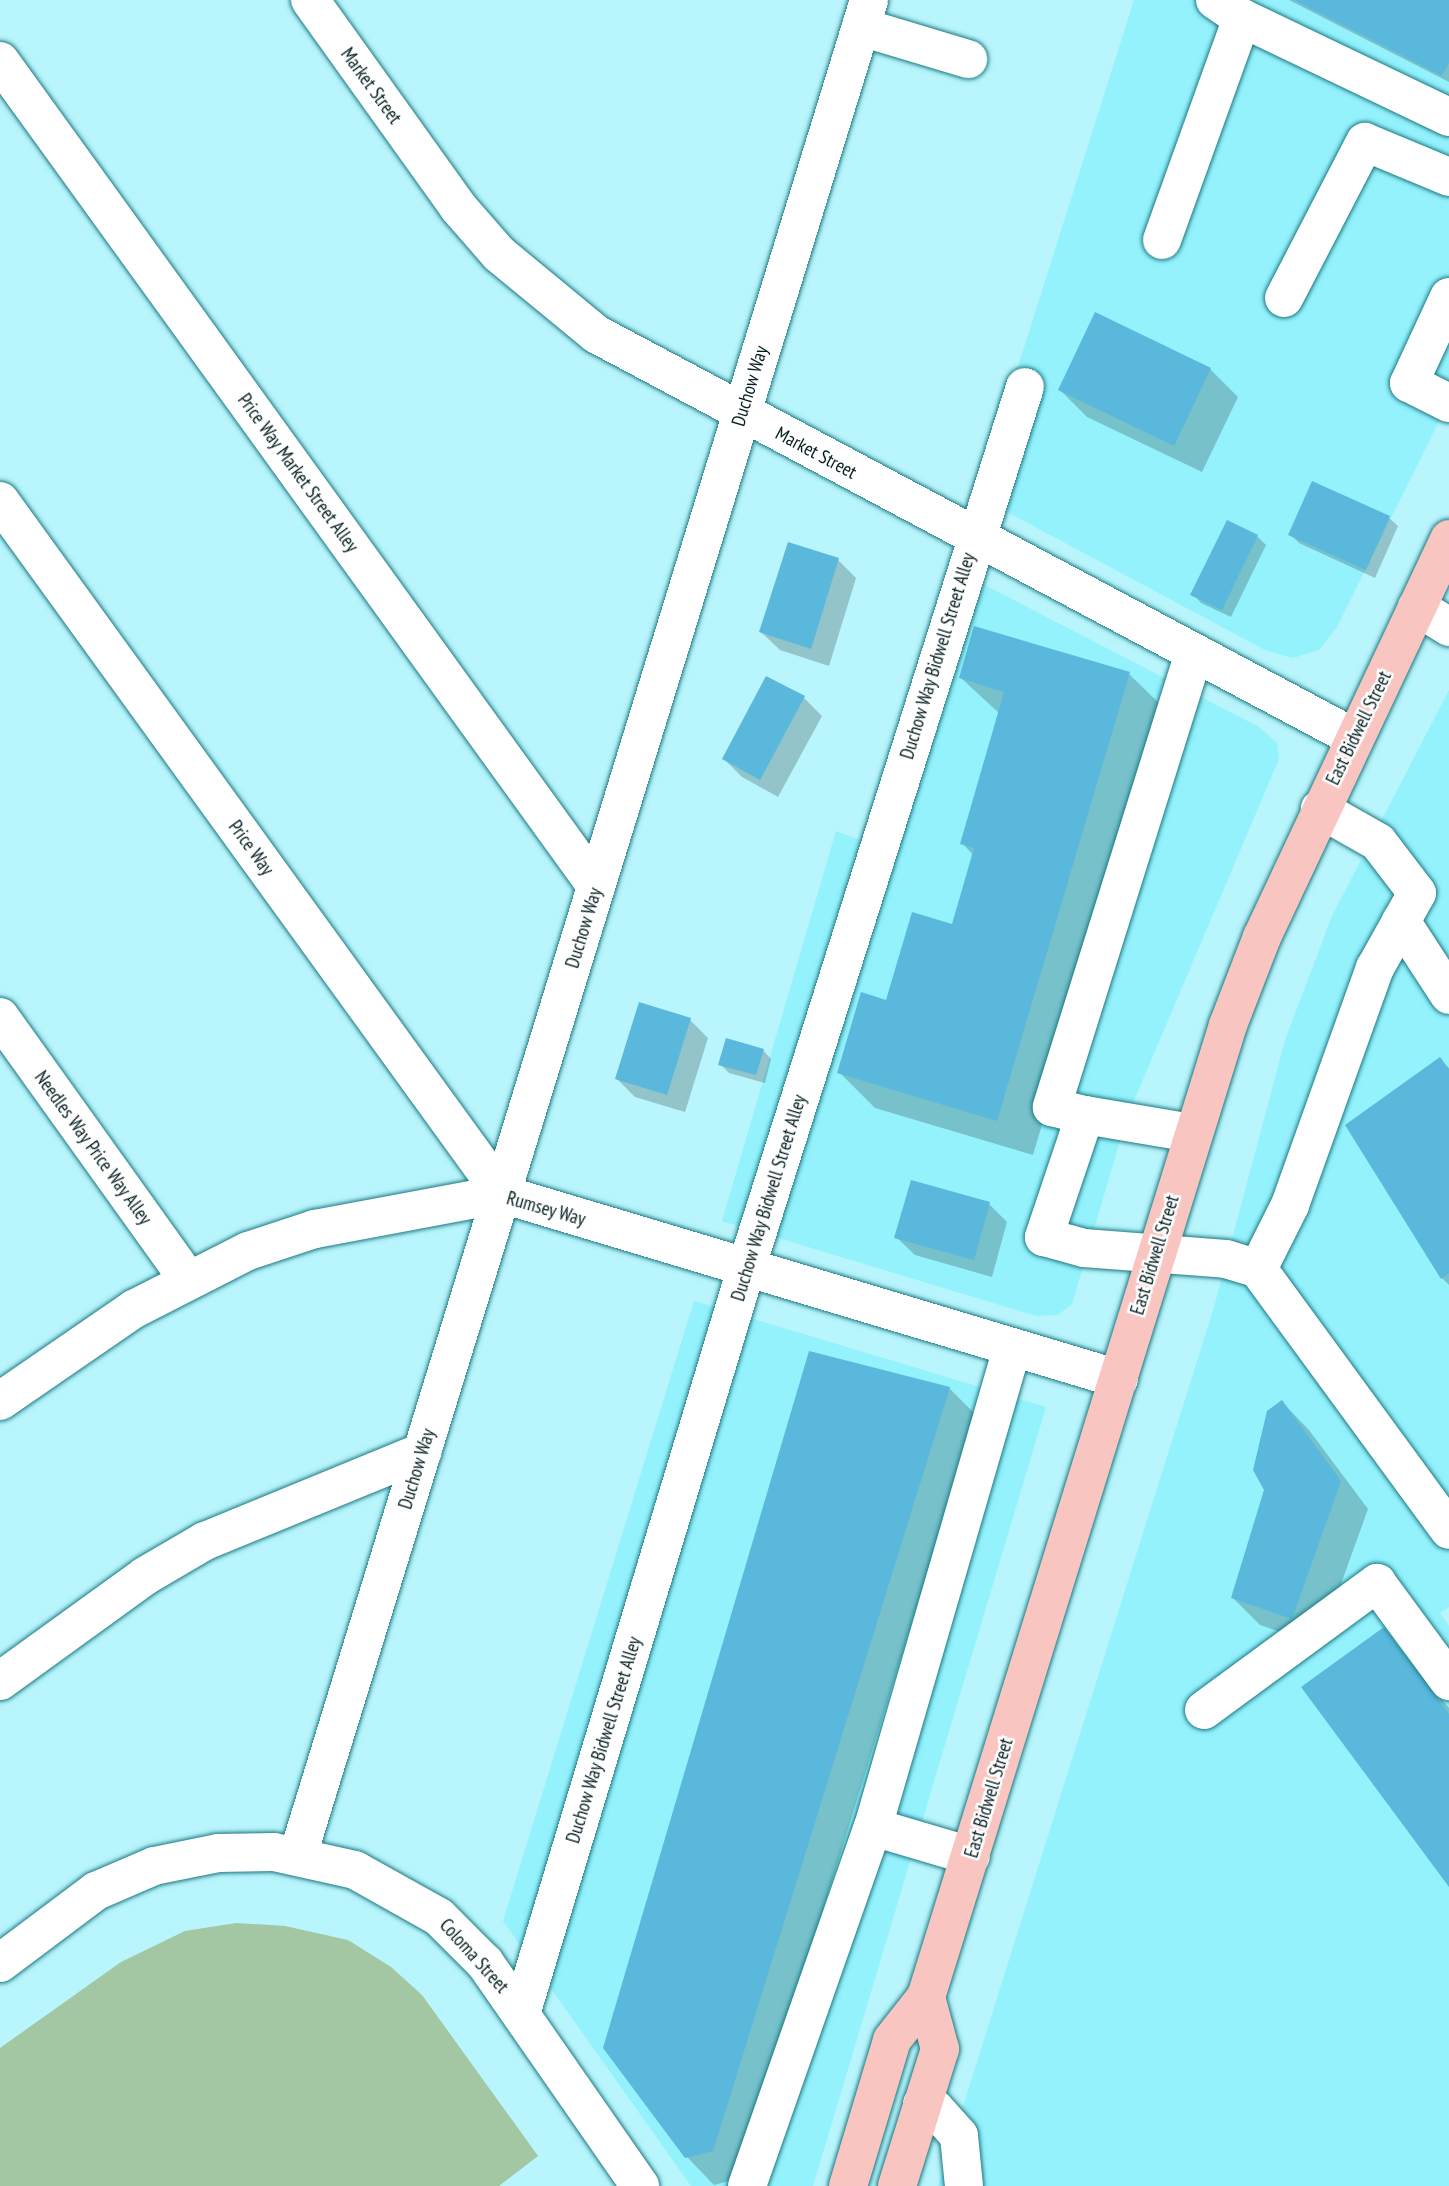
<!DOCTYPE html>
<style>
body{margin:0}
#map{position:relative;width:1449px;height:2186px;overflow:hidden;background:#b8f5fc;font-family:"PT Sans Narrow",sans-serif}
div>[style]{position:absolute}
.built>*{inset:0;background:#94f2fd}
.green>*{inset:0;background:#a2c7a2}
.shadow>*{inset:0;background:#0003}
.building>*{inset:0;background:#59b8db}
.roads{filter:drop-shadow(0 0 2px #1b7982) drop-shadow(0 0 2px #1b7982)}
.minor>*{height:38px;margin:-19px;padding:0 19px;transform-origin:19px;border-radius:19px;background:#fff}
.major>*{height:38px;margin:-19px;padding:0 19px;transform-origin:19px;border-radius:19px;background:#f9c5c1}
span{translate:-50% -50%;white-space:nowrap;text-align:center;line-height:1.15;-webkit-text-stroke:5px #fff;paint-order:stroke}
.street-label{font-size:19px;color:#051e20}
</style>
<div id="map">
<div class="built">
<div style="clip-path:polygon(1134px 0,1449px 0,1449px 401px,1337px 627px,1319px 650px,1293px 658px,1265px 650px,977px 496px)"></div>
<div style="clip-path:polygon(950px 567px,1259px 727px,1277px 743px,1279px 759px,1127px 1117px,1072px 1304px,1058px 1315px,1036px 1316px,722px 1221px,836px 831px,860px 840px)"></div>
<div style="clip-path:polygon(1449px 690px,1449px 1607px,1440px 1613px,1449px 1626px,1449px 2186px,938px 2186px,1214px 1307px,1285px 1040px,1332px 916px)"></div>
<div style="clip-path:polygon(694px 1301px,1046px 1407px,813px 2186px,691px 2186px,503px 1921px)"></div>
</div>
<div class="green">
<div style="clip-path:polygon(236px 1923px,285px 1926px,348px 1940px,391px 1967px,422px 1995px,538px 2156px,499px 2186px,0 2186px,0 2048px,121px 1962px,185px 1931px)"></div>
</div>
<div class="shadow">
<div style="clip-path:polygon(1289px 0,1449px 0,1449px 82px)"></div>
<div style="clip-path:polygon(1096px 314px,1210px 369px,1238px 397px,1202px 472px,1087px 417px,1060px 390px)"></div>
<div style="clip-path:polygon(1313px 483px,1389px 518px,1398px 526px,1375px 578px,1299px 543px,1290px 534px)"></div>
<div style="clip-path:polygon(1257px 536px,1266px 545px,1231px 617px,1201px 603px,1193px 594px)"></div>
<div style="clip-path:polygon(838px 560px,856px 578px,829px 666px,780px 650px,761px 632px)"></div>
<div style="clip-path:polygon(1129px 674px,1165px 709px,1033px 1155px,875px 1108px,839px 1072px,888px 1002px,953px 926px,974px 856px,962px 843px,1000px 714px,961px 678px)"></div>
<div style="clip-path:polygon(804px 698px,822px 716px,778px 797px,742px 777px,724px 759px)"></div>
<div style="clip-path:polygon(690px 1020px,708px 1038px,685px 1112px,635px 1097px,617px 1079px)"></div>
<div style="clip-path:polygon(763px 1050px,771px 1059px,765px 1083px,729px 1073px,720px 1064px)"></div>
<div style="clip-path:polygon(1440px 1060px,1449px 1068px,1449px 1285px,1442px 1278px)"></div>
<div style="clip-path:polygon(989px 1204px,1007px 1222px,992px 1277px,915px 1255px,896px 1237px)"></div>
<div style="clip-path:polygon(949px 1388px,976px 1415px,740px 2178px,714px 2185px,687px 2157px)"></div>
<div style="clip-path:polygon(1282px 1402px,1309px 1430px,1368px 1509px,1319px 1645px,1260px 1625px,1233px 1598px,1266px 1490px)"></div>
<div style="clip-path:polygon(1384px 1629px,1449px 1708px,1449px 1884px)"></div>
</div>
<div class="building">
<div style="clip-path:polygon(1294px 0,1449px 0,1449px 63px,1442px 76px)"></div>
<div style="clip-path:polygon(1095px 312px,1211px 368px,1174px 446px,1058px 390px)"></div>
<div style="clip-path:polygon(1312px 481px,1390px 516px,1366px 570px,1288px 535px)"></div>
<div style="clip-path:polygon(1227px 520px,1258px 535px,1222px 610px,1190px 595px)"></div>
<div style="clip-path:polygon(788px 542px,839px 558px,811px 649px,759px 632px)"></div>
<div style="clip-path:polygon(974px 626px,1130px 672px,997px 1121px,837px 1073px,861px 992px,886px 1000px,912px 912px,952px 924px,974px 848px,960px 844px,1004px 692px,959px 678px)"></div>
<div style="clip-path:polygon(766px 676px,805px 696px,760px 780px,722px 759px)"></div>
<div style="clip-path:polygon(639px 1002px,691px 1018px,667px 1095px,615px 1079px)"></div>
<div style="clip-path:polygon(726px 1038px,764px 1049px,756px 1075px,718px 1065px)"></div>
<div style="clip-path:polygon(1440px 1057px,1449px 1069px,1449px 1273px,1441px 1279px,1345px 1125px)"></div>
<div style="clip-path:polygon(911px 1180px,990px 1202px,974px 1260px,894px 1238px)"></div>
<div style="clip-path:polygon(809px 1351px,950px 1387px,713px 2151px,685px 2158px,603px 2048px)"></div>
<div style="clip-path:polygon(1282px 1400px,1341px 1481px,1292px 1619px,1231px 1598px,1264px 1490px,1253px 1470px,1267px 1411px)"></div>
<div style="clip-path:polygon(1384px 1627px,1449px 1714px,1449px 1887px,1301px 1687px)"></div>
</div>
<div class="roads">
<div class="minor">
<div style="left:310px;top:0;width:254px;rotate:54.4deg"></div>
<div style="left:458px;top:207px;width:62px;rotate:48.9deg"></div>
<div style="left:499px;top:254px;width:126px;rotate:39.5deg"></div>
<div style="left:596px;top:334px;width:860px;rotate:28.03deg"></div>
<div style="left:1215px;top:0;width:32px;rotate:34deg"></div>
<div style="left:1242px;top:18px;width:229px;rotate:25.6deg"></div>
<div style="left:861px;top:27px;width:112px;rotate:16.7deg"></div>
<div style="left:0;top:61px;width:1018px;rotate:54.15deg"></div>
<div style="left:1162px;top:240px;width:236px;rotate:-70.2deg"></div>
<div style="left:1449px;top:297px;width:95px;rotate:114.9deg"></div>
<div style="left:1409px;top:383px;width:45px;rotate:26.6deg"></div>
<div style="left:1284px;top:298px;width:176px;rotate:-62.6deg"></div>
<div style="left:1365px;top:142px;width:91px;rotate:22.6deg"></div>
<div style="left:0;top:501px;width:856px;rotate:54.08deg"></div>
<div style="left:1417px;top:607px;width:38px;rotate:32deg"></div>
<div style="left:1194px;top:653px;width:476px;rotate:107.4deg"></div>
<div style="left:1052px;top:1107px;width:34px;rotate:14deg"></div>
<div style="left:1085px;top:1115px;width:129px;rotate:108.6deg"></div>
<div style="left:1044px;top:1237px;width:41px;rotate:15.4deg"></div>
<div style="left:1084px;top:1248px;width:142px;rotate:4.4deg"></div>
<div style="left:1226px;top:1259px;width:34px;rotate:17deg"></div>
<div style="left:1258px;top:1269px;width:323px;rotate:53.8deg"></div>
<div style="left:1401px;top:921px;width:88px;rotate:57deg"></div>
<div style="left:0;top:1017px;width:321px;rotate:54.4deg"></div>
<div style="left:1085px;top:1115px;width:108px;rotate:9.6deg"></div>
<div style="left:1258px;top:1269px;width:72px;rotate:-63.4deg"></div>
<div style="left:1290px;top:1205px;width:252px;rotate:-70.3deg"></div>
<div style="left:1375px;top:968px;width:86px;rotate:-60.8deg"></div>
<div style="left:1417px;top:893px;width:64px;rotate:-127.4deg"></div>
<div style="left:1378px;top:842px;width:67px;rotate:-150.4deg"></div>
<div style="left:0;top:1401px;width:163px;rotate:-34.5deg"></div>
<div style="left:134px;top:1309px;width:128px;rotate:-27deg"></div>
<div style="left:248px;top:1251px;width:71px;rotate:-18.2deg"></div>
<div style="left:315px;top:1229px;width:190px;rotate:-10.6deg"></div>
<div style="left:502px;top:1194px;width:644px;rotate:16.69deg"></div>
<div style="left:0;top:1681px;width:179px;rotate:-35.9deg"></div>
<div style="left:145px;top:1576px;width:69px;rotate:-30.3deg"></div>
<div style="left:205px;top:1541px;width:235px;rotate:-22.3deg"></div>
<div style="left:1204px;top:1710px;width:215px;rotate:-36.3deg"></div>
<div style="left:1377px;top:1583px;width:122px;rotate:53.7deg"></div>
<div style="left:873px;top:1827px;width:102px;rotate:16.5deg"></div>
<div style="left:298px;top:1855px;width:1941px;rotate:-72.89deg"></div>
<div style="left:0;top:1963px;width:120px;rotate:-36.9deg"></div>
<div style="left:96px;top:1891px;width:63px;rotate:-23.3deg"></div>
<div style="left:154px;top:1866px;width:65px;rotate:-11.5deg"></div>
<div style="left:218px;top:1853px;width:56px;rotate:-1deg"></div>
<div style="left:274px;top:1852px;width:83px;rotate:12.5deg"></div>
<div style="left:355px;top:1870px;width:96px;rotate:29.2deg"></div>
<div style="left:439px;top:1917px;width:65px;rotate:45deg"></div>
<div style="left:485px;top:1963px;width:272px;rotate:55.2deg"></div>
<div style="left:522px;top:2011px;width:775px;rotate:-73.2deg"></div>
<div style="left:746px;top:1269px;width:925px;rotate:-72.45deg"></div>
<div style="left:922px;top:2104px;width:14px;rotate:21deg"></div>
<div style="left:935px;top:2109px;width:36px;rotate:48deg"></div>
<div style="left:959px;top:2136px;width:50px;rotate:84.3deg"></div>
<div style="left:747px;top:2186px;width:380px;rotate:-70.7deg"></div>
<div style="left:873px;top:1827px;width:497px;rotate:-73.8deg"></div>
</div>
<div class="major">
<div style="left:848px;top:2186px;width:152px;rotate:-73.2deg"></div>
<div style="left:892px;top:2040px;width:55px;rotate:-51.7deg"></div>
<div style="left:926px;top:1997px;width:1018px;rotate:-72.74deg"></div>
<div style="left:1228px;top:1025px;width:94px;rotate:-68.9deg"></div>
<div style="left:1262px;top:937px;width:440px;rotate:-64.8deg"></div>
<div style="left:897px;top:2186px;width:144px;rotate:-72.6deg"></div>
<div style="left:940px;top:2049px;width:54px;rotate:-105.1deg"></div>
</div>
</div>
<div class="street-label">
<span style="left:371px;top:86px;rotate:54deg">Market Street</span>
<span style="left:750px;top:386px;rotate:-73deg">Duchow Way</span>
<span style="left:816px;top:453px;rotate:28deg">Market Street</span>
<span style="left:298px;top:473px;rotate:54deg">Price Way Market Street Alley</span>
<span style="left:938px;top:656px;rotate:-73deg">Duchow Way Bidwell Street Alley</span>
<span style="left:1359px;top:728px;rotate:-64deg">East Bidwell Street</span>
<span style="left:251px;top:848px;rotate:54deg">Price Way</span>
<span style="left:584px;top:928px;rotate:-73deg">Duchow Way</span>
<span style="left:93px;top:1148px;rotate:54deg">Needles Way Price Way Alley</span>
<span style="left:769px;top:1198px;rotate:-73deg">Duchow Way Bidwell Street Alley</span>
<span style="left:546px;top:1209px;rotate:16deg">Rumsey Way</span>
<span style="left:1155px;top:1255px;rotate:-73deg">East Bidwell Street</span>
<span style="left:417px;top:1469px;rotate:-73deg">Duchow Way</span>
<span style="left:604px;top:1740px;rotate:-73deg">Duchow Way Bidwell Street Alley</span>
<span style="left:989px;top:1798px;rotate:-73deg">East Bidwell Street</span>
<span style="left:474px;top:1956px;rotate:48deg">Coloma Street</span>
</div>
</div>
